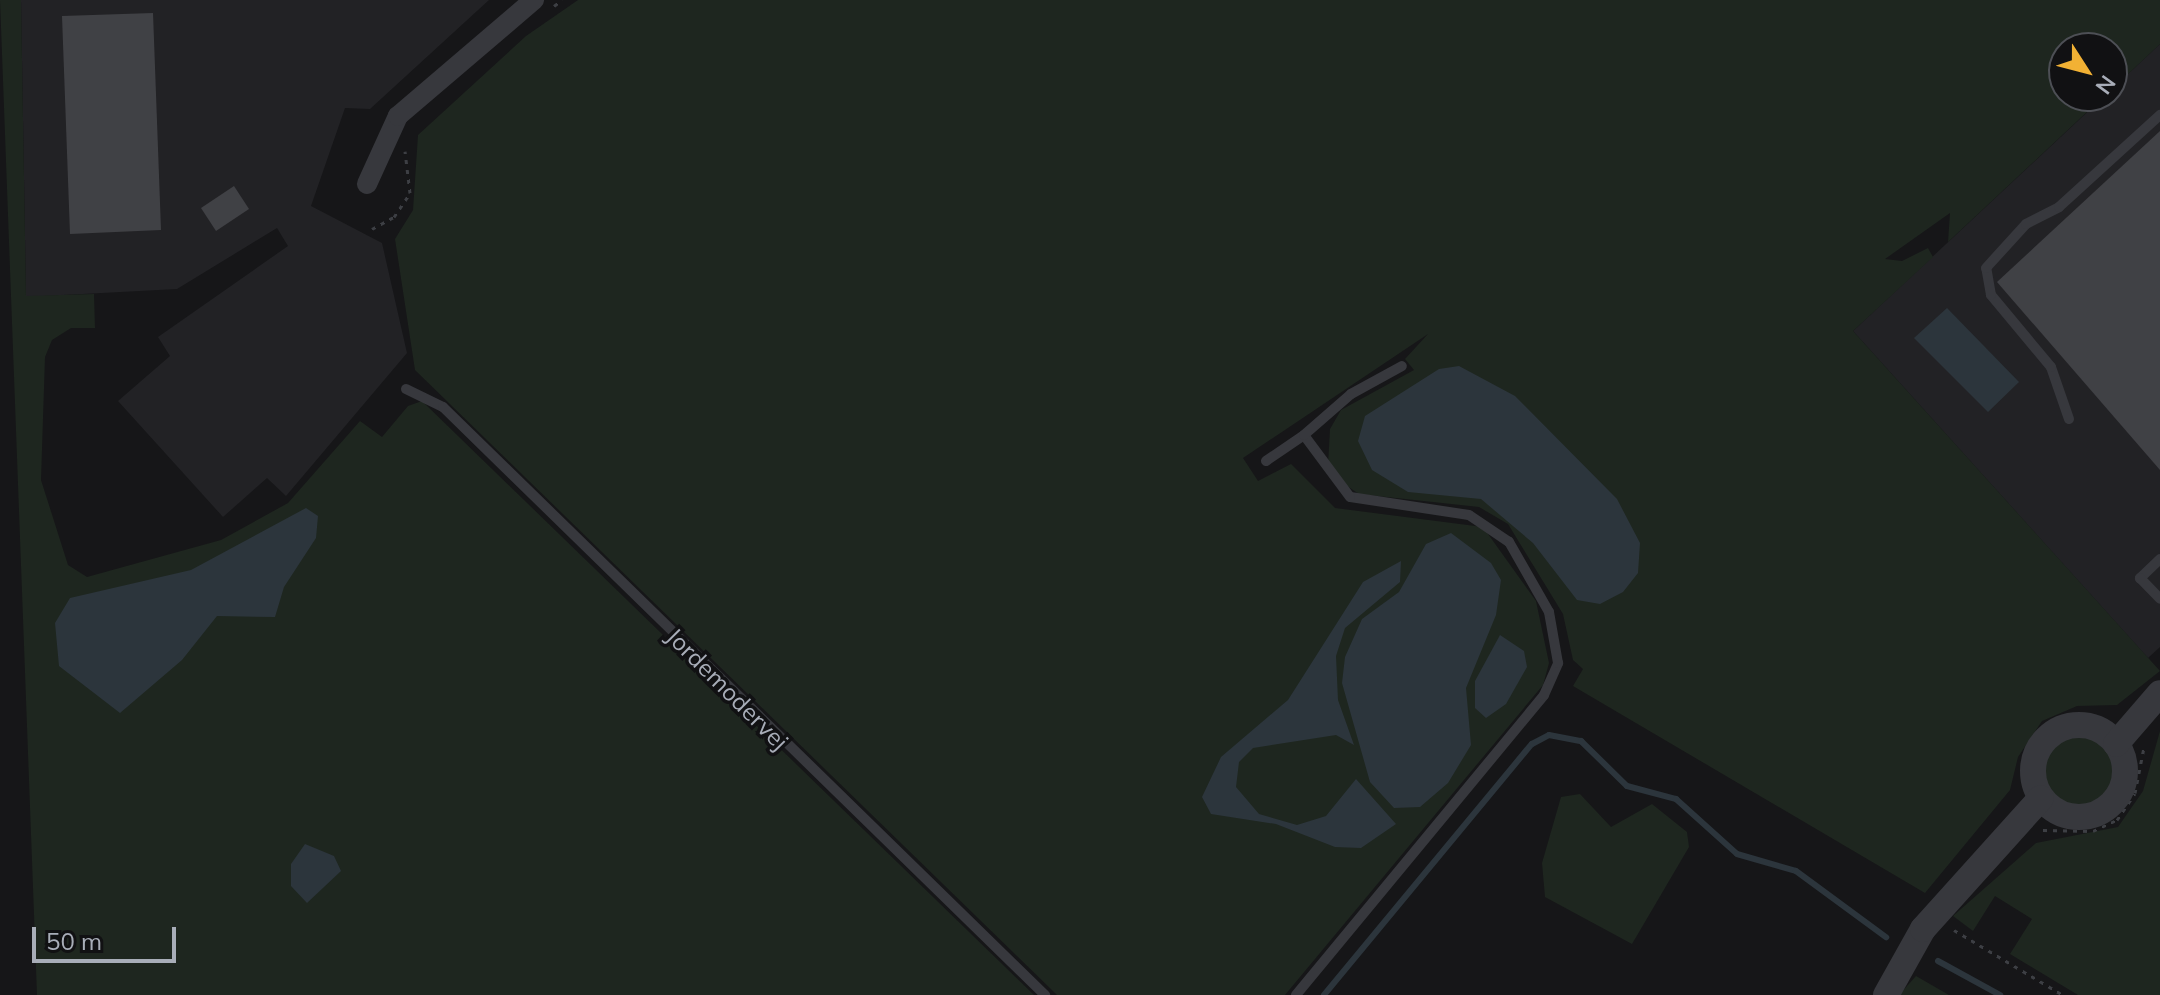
<!DOCTYPE html>
<style>
body{margin:0}
#map{position:relative;width:2160px;height:995px;overflow:hidden;background:#161618;font-family:Mulish,sans-serif}
div>[style]{position:absolute}
.built>*{inset:0;background:#222225}
.green>*{inset:0;background:#1e261f}
.round{border-radius:50%}
.water>*{inset:0;background:#2c353c}
.stream>*{height:6px;margin:-3px;padding:0 3px;transform-origin:3px;border-radius:3px;background:#2c353c}
.building>*{inset:0;background:#404145}
.path>*{height:3px;margin-top:-1.5px;transform-origin:0;background:repeating-linear-gradient(90deg,#3d3f44 0 4px,transparent 0 10px)}
.service>*{height:10px;margin:-5px;padding:0 5px;transform-origin:5px;border-radius:5px;background:#37383d}
.minor>*{height:20px;margin:-10px;padding:0 10px;transform-origin:10px;border-radius:10px;background:#37383d}
.tertiary>*{height:26px;margin:-13px;padding:0 13px;transform-origin:13px;border-radius:13px;background:#37383d}
.tertiary>.ring{margin:-13px;padding:0;box-sizing:content-box;background:none;border:26px solid #37383d;border-radius:50%}
span{translate:-50% -50%;white-space:nowrap;text-align:center;line-height:1.15;-webkit-text-stroke:7px #111113;paint-order:stroke}
.street-label{font-size:24px;color:#a8adb8}
.north{position:absolute;left:2048px;top:32px;width:80px;height:80px;box-sizing:border-box;background:#111113;border:2px solid #4d4f55;border-radius:50%;rotate:126deg;font-size:22px;font-weight:700;line-height:32px;text-align:center;color:#a8adb8}
.north::after{content:'';display:block;margin:auto;width:28px;height:36px;background:#f2b134;clip-path:polygon(50% 0,100% 100%,50% 72%,0 100%)}
.scale{position:absolute;left:32px;top:927px;width:144px;height:36px;box-sizing:border-box;border:4px solid #a8adb8;border-top:0;padding-left:10px;font-size:24px;line-height:28px;white-space:nowrap;color:#a8adb8;-webkit-text-stroke:6px #111113;paint-order:stroke}
</style>
<div id="map">
<div class="built">
<div style="clip-path:polygon(21px 0,489px 0,370px 109px,345px 108px,311px 206px,382px 243px,407px 353px,286px 496px,267px 478px,223px 517px,118px 401px,170px 356px,158px 337px,288px 246px,277px 228px,177px 289px,26px 297px)"></div>
<div style="clip-path:polygon(2160px 44px,2160px 647px,2148px 658px,1853px 331px)"></div>
</div>
<div class="green">
<div style="clip-path:polygon(0 0,21px 0,26px 296px,94px 294px,95px 328px,71px 328px,52px 340px,45px 357px,41px 480px,68px 565px,87px 577px,221px 540px,288px 503px,360px 421px,382px 437px,408px 406px,422px 401px,1034px 995px,37px 995px)"></div>
<div style="clip-path:polygon(578px 0,2160px 0,2160px 44px,2112px 89px,2112px 48px,2064px 48px,2064px 96px,2104px 96px,1948px 242px,1950px 213px,1885px 259px,1902px 261px,1928px 248px,1933px 257px,1853px 331px,2160px 671px,2117px 705px,2077px 706px,2042px 721px,2018px 757px,2010px 790px,1925px 893px,1573px 686px,1583px 669px,1573px 660px,1563px 614px,1508px 524px,1479px 507px,1359px 494px,1341px 482px,1328px 465px,1330px 429px,1341px 410px,1414px 370px,1405px 359px,1428px 334px,1243px 458px,1258px 481px,1291px 464px,1335px 508px,1483px 527px,1536px 601px,1549px 663px,1543px 685px,1285px 995px,1057px 995px,415px 370px,395px 239px,413px 210px,418px 135px,526px 36px)"></div>
<div style="clip-path:polygon(2160px 731px,2160px 995px,2078px 995px,2010px 954px,2032px 919px,1995px 896px,1973px 931px,1953px 916px,2036px 843px,2118px 827px,2143px 791px)"></div>
<div class="round" style="left:2041px;top:733px;width:76px;height:76px"></div>
<div style="clip-path:polygon(1580px 794px,1611px 827px,1652px 804px,1687px 832px,1689px 847px,1632px 944px,1545px 897px,1542px 863px,1561px 797px)"></div>
<div style="clip-path:polygon(1916px 976px,1949px 995px,1899px 995px)"></div>
</div>
<div class="water">
<div style="clip-path:polygon(1947px 308px,2019px 382px,1988px 412px,1914px 338px)"></div>
<div style="clip-path:polygon(1459px 366px,1515px 396px,1617px 499px,1640px 543px,1638px 573px,1623px 592px,1600px 604px,1577px 600px,1533px 543px,1481px 499px,1408px 492px,1372px 470px,1358px 441px,1365px 416px,1439px 369px)"></div>
<div style="clip-path:polygon(306px 508px,318px 516px,316px 538px,284px 587px,275px 617px,217px 616px,182px 660px,120px 713px,59px 666px,55px 623px,70px 598px,191px 570px)"></div>
<div style="clip-path:polygon(1451px 533px,1491px 563px,1501px 580px,1496px 615px,1466px 688px,1471px 745px,1448px 783px,1420px 807px,1394px 808px,1370px 782px,1342px 683px,1345px 657px,1362px 619px,1399px 592px,1426px 544px)"></div>
<div style="clip-path:polygon(1401px 561px,1400px 582px,1345px 628px,1336px 656px,1338px 700px,1354px 745px,1336px 735px,1253px 748px,1239px 762px,1236px 787px,1259px 814px,1297px 825px,1326px 816px,1356px 779px,1396px 824px,1361px 848px,1335px 847px,1276px 824px,1211px 814px,1202px 797px,1221px 757px,1288px 700px,1363px 582px)"></div>
<div style="clip-path:polygon(1500px 635px,1524px 651px,1527px 667px,1506px 704px,1486px 718px,1475px 708px,1475px 681px)"></div>
<div style="clip-path:polygon(305px 844px,334px 856px,341px 871px,307px 903px,291px 886px,291px 864px)"></div>
</div>
<div class="stream">
<div style="left:1938px;top:961px;width:71px;rotate:28.7deg"></div>
<div style="left:1324px;top:995px;width:326px;rotate:-50.4deg"></div>
<div style="left:1532px;top:744px;width:19px;rotate:-28deg"></div>
<div style="left:1549px;top:735px;width:33px;rotate:11deg"></div>
<div style="left:1581px;top:741px;width:64px;rotate:44.4deg"></div>
<div style="left:1627px;top:786px;width:51px;rotate:14.9deg"></div>
<div style="left:1676px;top:799px;width:82px;rotate:42deg"></div>
<div style="left:1737px;top:854px;width:61px;rotate:16.1deg"></div>
<div style="left:1796px;top:871px;width:112px;rotate:36.3deg"></div>
</div>
<div class="building">
<div style="clip-path:polygon(153px 13px,161px 230px,70px 234px,62px 16px)"></div>
<div style="clip-path:polygon(2160px 131px,2160px 470px,1997px 282px)"></div>
<div style="clip-path:polygon(234px 186px,249px 209px,216px 231px,201px 208px)"></div>
</div>
<div class="path">
<div style="left:554px;top:6px;width:10px;rotate:-37deg"></div>
<div style="left:372px;top:229px;width:25px;rotate:-29deg"></div>
<div style="left:394px;top:217px;width:29px;rotate:-56deg"></div>
<div style="left:410px;top:193px;width:42px;rotate:-96.8deg"></div>
<div style="left:2043px;top:830px;width:50px;rotate:1.1deg"></div>
<div style="left:2093px;top:831px;width:26px;rotate:-25deg"></div>
<div style="left:2117px;top:820px;width:32px;rotate:-56deg"></div>
<div style="left:2135px;top:793px;width:47px;rotate:-78.9deg"></div>
<div style="left:1954px;top:930px;width:127px;rotate:30.8deg"></div>
</div>
<div class="service">
<div style="left:406px;top:389px;width:41px;rotate:25.9deg"></div>
<div style="left:443px;top:407px;width:842px;rotate:44.33deg"></div>
<div style="left:2069px;top:419px;width:55px;rotate:-109.1deg"></div>
<div style="left:2051px;top:367px;width:94px;rotate:-129.8deg"></div>
<div style="left:1991px;top:295px;width:27px;rotate:-100deg"></div>
<div style="left:1986px;top:268px;width:59px;rotate:-47.7deg"></div>
<div style="left:2026px;top:224px;width:37px;rotate:-27deg"></div>
<div style="left:2059px;top:207px;width:137px;rotate:-42.3deg"></div>
<div style="left:1266px;top:461px;width:46px;rotate:-34.4deg"></div>
<div style="left:2160px;top:559px;width:28px;rotate:136deg"></div>
<div style="left:2140px;top:578px;width:29px;rotate:46deg"></div>
<div style="left:1296px;top:995px;width:389px;rotate:-50.4deg"></div>
<div style="left:1544px;top:695px;width:35px;rotate:-66deg"></div>
<div style="left:1558px;top:663px;width:52px;rotate:-100deg"></div>
<div style="left:1549px;top:612px;width:81px;rotate:-119.7deg"></div>
<div style="left:1509px;top:542px;width:48px;rotate:-146deg"></div>
<div style="left:1469px;top:515px;width:120px;rotate:-171.4deg"></div>
<div style="left:1350px;top:497px;width:77px;rotate:-126.6deg"></div>
<div style="left:1304px;top:435px;width:62px;rotate:-41.1deg"></div>
<div style="left:1351px;top:394px;width:58px;rotate:-28.8deg"></div>
</div>
<div class="minor">
<div style="left:367px;top:184px;width:75px;rotate:-65.5deg"></div>
<div style="left:398px;top:116px;width:179px;rotate:-40.5deg"></div>
</div>
<div class="tertiary">
<div class="ring" style="left:2033px;top:725px;width:66px;height:66px"></div>
<div style="left:2116px;top:744px;width:67px;rotate:-49.2deg"></div>
<div style="left:1886px;top:995px;width:76px;rotate:-60.7deg"></div>
<div style="left:1923px;top:929px;width:176px;rotate:-48deg"></div>
</div>
<div class="street-label">
<span style="left:727px;top:689px;rotate:45deg">Jordemodervej</span>
</div>
<div class="north">N</div>
<div class="scale">50 m</div>
</div>
